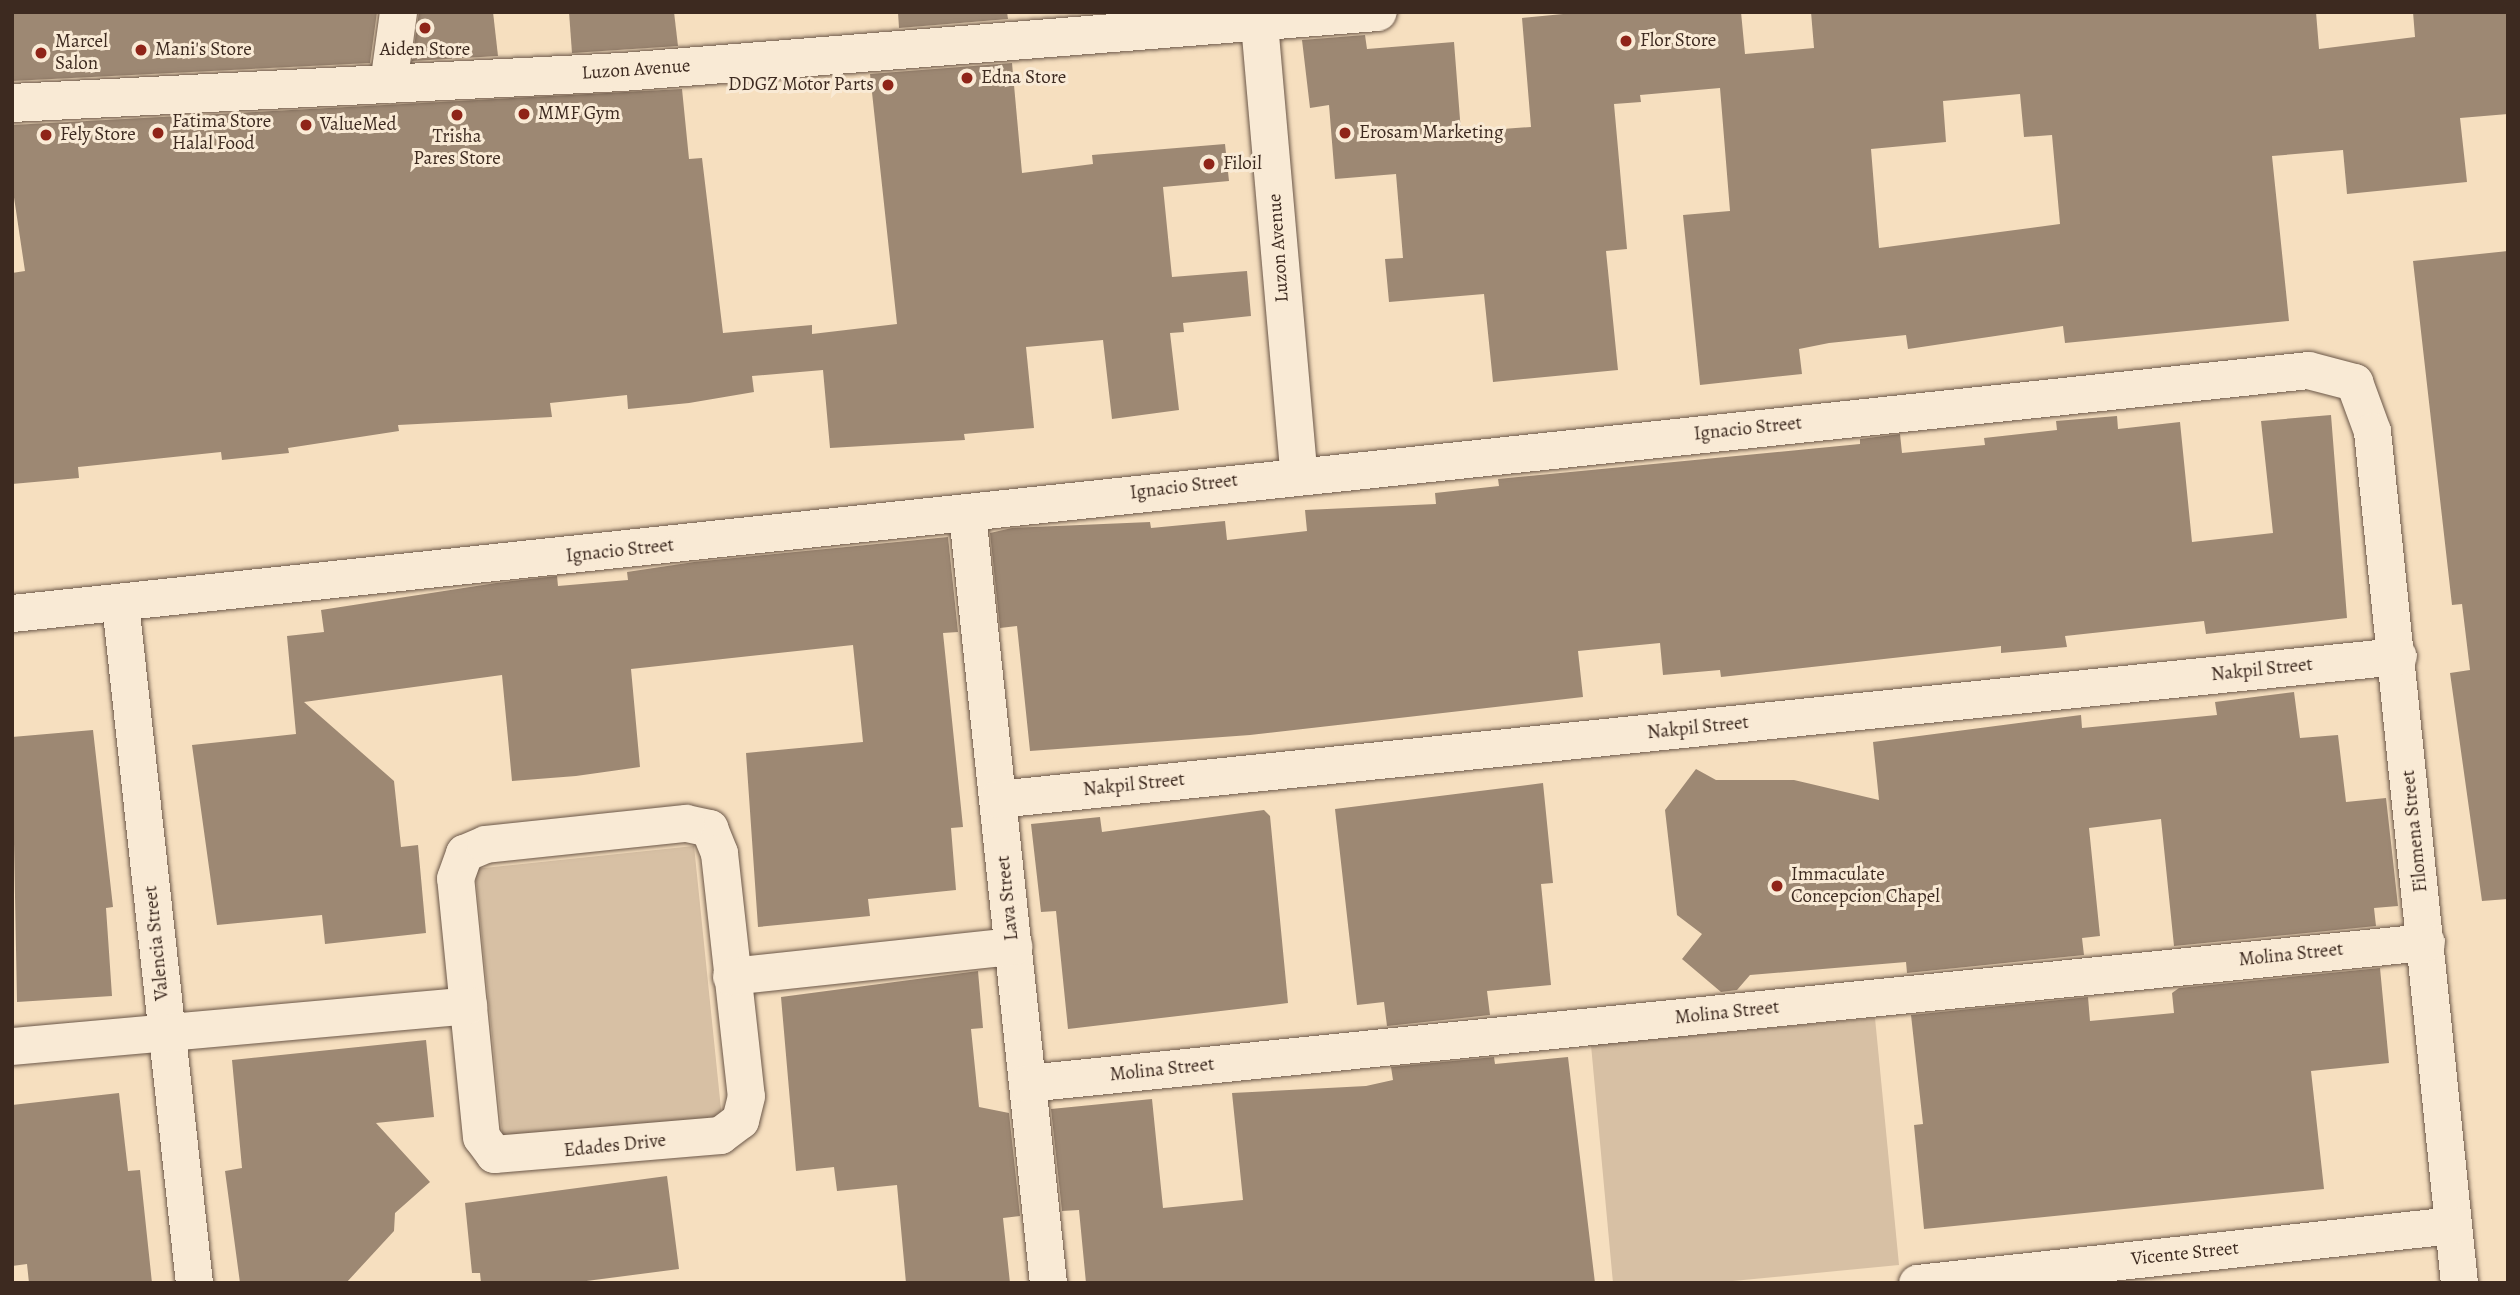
<!DOCTYPE html>
<style>
body{margin:0}
#map{position:relative;width:2520px;height:1295px;overflow:hidden;background:#f6dfbf;font-family:Alegreya,serif}
div>[style]{position:absolute}
.green>*{inset:0;background:#d7c0a4}
.building>*{inset:0;background:#9d8873}
.roads{filter:drop-shadow(0 0 2px #6b5748) drop-shadow(0 0 2px #6b5748)}
.minor>*{height:37px;margin:-18.5px;padding:0 18.5px;transform-origin:18.5px;border-radius:18.5px;background:#f9ead5}
.secondary>*{height:38px;margin:-19px;padding:0 19px;transform-origin:19px;border-radius:19px;background:#f9ead5}
.dots>*{width:19px;height:19px;translate:-50% -50%;box-sizing:border-box;border:4px solid #f9ead5;border-radius:50%}
span{translate:-50% -50%;white-space:nowrap;text-align:center;line-height:1.15;-webkit-text-stroke:6px #f9ead5;paint-order:stroke}
.poi-label{font-size:19px;color:#3d2a20}
.left{translate:0 -50%;text-align:left}
.right{translate:-100% -50%;text-align:right}
.street-label{font-size:19px;color:#3d2a20}
.frame{position:absolute;inset:0;border:14px solid #3d2a20;pointer-events:none}
</style>
<div id="map">
<div class="green">
<div style="clip-path:polygon(694px 846px,722px 1119px,503px 1142px,475px 869px)"></div>
<div style="clip-path:polygon(1875px 1018px,1899px 1265px,1712px 1283px,1613px 1283px,1591px 1045px)"></div>
</div>
<div class="building">
<div style="clip-path:polygon(12px 12px,377px 12px,370px 63px,12px 81px)"></div>
<div style="clip-path:polygon(419px 12px,493px 12px,498px 56px,412px 61px)"></div>
<div style="clip-path:polygon(569px 12px,674px 12px,678px 46px,572px 53px)"></div>
<div style="clip-path:polygon(898px 12px,1007px 12px,1008px 19px,899px 28px)"></div>
<div style="clip-path:polygon(evenodd,1584px 12px,1741px 12px,1745px 54px,1814px 48px,1811px 12px,2316px 12px,2319px 49px,2415px 37px,2413px 12px,2508px 12px,2508px 114px,2460px 118px,2467px 182px,2347px 194px,2343px 150px,2272px 156px,2289px 321px,2065px 343px,2063px 326px,1908px 349px,1906px 335px,1829px 343px,1799px 349px,1802px 374px,1700px 385px,1683px 215px,1730px 211px,1720px 88px,1640px 95px,1641px 102px,1614px 104px,1627px 249px,1606px 251px,1618px 370px,1493px 382px,1484px 294px,1389px 302px,1385px 259px,1403px 258px,1396px 174px,1335px 179px,1329px 105px,1310px 108px,1302px 40px,1365px 35px,1367px 49px,1454px 42px,1461px 132px,1531px 127px,1522px 18px,1584px 12px,2020px 94px,2024px 137px,2052px 135px,2060px 224px,1879px 248px,1871px 149px,1946px 142px,1943px 101px,2020px 94px)"></div>
<div style="clip-path:polygon(1012px 63px,1022px 173px,1093px 164px,1092px 155px,1225px 144px,1229px 181px,1163px 187px,1172px 277px,1247px 271px,1251px 316px,1183px 323px,1184px 332px,1170px 333px,1179px 410px,1112px 419px,1103px 340px,1026px 347px,1034px 428px,964px 434px,965px 440px,830px 448px,823px 370px,752px 376px,754px 392px,689px 403px,628px 409px,627px 395px,550px 403px,552px 417px,398px 425px,399px 431px,288px 448px,289px 453px,222px 460px,221px 452px,78px 467px,79px 478px,12px 484px,12px 273px,25px 271px,12px 184px,12px 125px,682px 89px,689px 159px,702px 158px,723px 333px,812px 325px,812px 334px,897px 324px,870px 74px)"></div>
<div style="clip-path:polygon(2508px 251px,2508px 899px,2482px 901px,2450px 673px,2470px 670px,2462px 604px,2452px 605px,2413px 261px)"></div>
<div style="clip-path:polygon(2331px 415px,2347px 618px,2206px 634px,2204px 621px,2065px 636px,2067px 647px,2001px 653px,2001px 646px,1721px 677px,1720px 670px,1663px 675px,1660px 643px,1578px 651px,1583px 697px,1250px 735px,1030px 751px,1017px 626px,1000px 628px,990px 533px,1012px 528px,1150px 522px,1151px 528px,1225px 521px,1227px 540px,1307px 531px,1305px 510px,1436px 504px,1435px 493px,1499px 486px,1498px 479px,1860px 444px,1860px 439px,1900px 434px,1902px 453px,1985px 445px,1984px 438px,2057px 430px,2056px 421px,2117px 416px,2118px 429px,2180px 422px,2192px 542px,2273px 533px,2261px 421px)"></div>
<div style="clip-path:polygon(948px 537px,958px 632px,943px 633px,963px 827px,951px 828px,956px 890px,868px 899px,870px 916px,758px 927px,746px 753px,863px 742px,853px 645px,631px 669px,640px 767px,576px 776px,512px 781px,502px 675px,304px 702px,394px 781px,401px 847px,418px 845px,426px 933px,325px 944px,322px 915px,217px 925px,192px 745px,296px 734px,287px 636px,324px 632px,321px 610px,496px 583px,557px 576px,558px 586px,628px 580px,627px 572px,694px 562px)"></div>
<div style="clip-path:polygon(2294px 692px,2300px 738px,2338px 735px,2346px 802px,2386px 798px,2398px 906px,2374px 908px,2376px 926px,2174px 946px,2161px 819px,2089px 828px,2100px 936px,2082px 938px,2084px 955px,1907px 973px,1906px 962px,1750px 975px,1737px 990px,1721px 992px,1682px 959px,1702px 934px,1677px 915px,1665px 810px,1696px 769px,1716px 780px,1794px 780px,1879px 800px,1873px 742px,2081px 715px,2082px 728px,2217px 715px,2215px 702px)"></div>
<div style="clip-path:polygon(93px 730px,113px 907px,106px 908px,112px 996px,17px 1002px,12px 737px)"></div>
<div style="clip-path:polygon(1543px 783px,1553px 883px,1541px 884px,1551px 985px,1487px 991px,1490px 1015px,1387px 1026px,1384px 1002px,1357px 1005px,1335px 809px)"></div>
<div style="clip-path:polygon(1264px 810px,1270px 816px,1288px 1003px,1068px 1029px,1056px 911px,1041px 912px,1031px 824px,1100px 817px,1102px 832px)"></div>
<div style="clip-path:polygon(2380px 968px,2389px 1063px,2311px 1071px,2324px 1189px,1924px 1229px,1914px 1125px,1923px 1124px,1911px 1015px,2088px 997px,2090px 1021px,2174px 1013px,2172px 993px,2179px 988px)"></div>
<div style="clip-path:polygon(978px 971px,983px 1028px,971px 1029px,979px 1107px,1009px 1113px,1020px 1216px,1003px 1218px,1010px 1283px,906px 1283px,897px 1185px,837px 1191px,834px 1167px,796px 1171px,781px 997px)"></div>
<div style="clip-path:polygon(426px 1040px,434px 1117px,376px 1123px,430px 1182px,395px 1213px,394px 1231px,346px 1283px,240px 1283px,225px 1171px,242px 1168px,232px 1060px)"></div>
<div style="clip-path:polygon(1494px 1057px,1495px 1064px,1568px 1057px,1595px 1283px,1086px 1283px,1079px 1210px,1062px 1211px,1051px 1109px,1152px 1099px,1163px 1208px,1243px 1200px,1232px 1093px,1366px 1086px,1393px 1080px,1391px 1067px)"></div>
<div style="clip-path:polygon(119px 1093px,128px 1171px,140px 1170px,152px 1283px,29px 1283px,27px 1264px,12px 1266px,12px 1105px)"></div>
<div style="clip-path:polygon(667px 1176px,679px 1269px,571px 1283px,481px 1283px,480px 1273px,472px 1273px,465px 1203px)"></div>
</div>
<div class="roads">
<div class="minor">
<div style="left:1259px;top:23px;width:452px;rotate:85deg"></div>
<div style="left:388px;top:84px;width:73px;rotate:-82.1deg"></div>
<div style="left:967px;top:514px;width:773px;rotate:83.99deg"></div>
<div style="left:120px;top:603px;width:684px;rotate:83.79deg"></div>
<div style="left:12px;top:613px;width:2309px;rotate:-6.04deg"></div>
<div style="left:2308px;top:370px;width:48px;rotate:14.6deg"></div>
<div style="left:2354px;top:382px;width:52px;rotate:69.8deg"></div>
<div style="left:2372px;top:431px;width:856px;rotate:84.17deg"></div>
<div style="left:997px;top:799px;width:1408px;rotate:-5.83deg"></div>
<div style="left:686px;top:823px;width:24px;rotate:12deg"></div>
<div style="left:709px;top:828px;width:27px;rotate:68deg"></div>
<div style="left:719px;top:853px;width:244px;rotate:83.7deg"></div>
<div style="left:746px;top:1096px;width:25px;rotate:104deg"></div>
<div style="left:740px;top:1120px;width:25px;rotate:143deg"></div>
<div style="left:720px;top:1135px;width:227px;rotate:175.2deg"></div>
<div style="left:494px;top:1154px;width:21px;rotate:-127deg"></div>
<div style="left:481px;top:1137px;width:260px;rotate:-95.7deg"></div>
<div style="left:455px;top:878px;width:27px;rotate:-70deg"></div>
<div style="left:464px;top:853px;width:23px;rotate:-23deg"></div>
<div style="left:485px;top:844px;width:202px;rotate:-6deg"></div>
<div style="left:731px;top:976px;width:284px;rotate:-6.1deg"></div>
<div style="left:12px;top:1046px;width:458px;rotate:-5.1deg"></div>
<div style="left:1027px;top:1083px;width:1406px;rotate:-5.76deg"></div>
<div style="left:1917px;top:1283px;width:539px;rotate:-6.18deg"></div>
</div>
<div class="secondary">
<div style="left:12px;top:103px;width:611px;rotate:-2.91deg"></div>
<div style="left:622px;top:72px;width:758px;rotate:-4.54deg"></div>
</div>
</div>
<div class="dots">
<div style="left:425px;top:28px;background:#8f2418"></div>
<div style="left:1626px;top:41px;background:#8f2418"></div>
<div style="left:141px;top:50px;background:#8f2418"></div>
<div style="left:41px;top:53px;background:#8f2418"></div>
<div style="left:967px;top:78px;background:#8f2418"></div>
<div style="left:888px;top:85px;background:#8f2418"></div>
<div style="left:524px;top:114px;background:#8f2418"></div>
<div style="left:457px;top:115px;background:#8f2418"></div>
<div style="left:306px;top:125px;background:#8f2418"></div>
<div style="left:158px;top:133px;background:#8f2418"></div>
<div style="left:1345px;top:133px;background:#8f2418"></div>
<div style="left:46px;top:135px;background:#8f2418"></div>
<div style="left:1209px;top:164px;background:#8f2418"></div>
<div style="left:1777px;top:886px;background:#8f2418"></div>
</div>
<div class="poi-label">
<span class="left" style="left:1640px;top:41px">Flor Store</span>
<span class="left" style="left:55px;top:53px">Marcel<br>Salon</span>
<span class="left" style="left:155px;top:50px">Mani's Store</span>
<span style="left:425px;top:50px">Aiden Store</span>
<span class="left" style="left:981px;top:78px">Edna Store</span>
<span class="right" style="left:874px;top:85px">DDGZ Motor Parts</span>
<span class="left" style="left:538px;top:114px">MMF Gym</span>
<span class="left" style="left:172px;top:133px">Fatima Store<br>Halal Food</span>
<span class="left" style="left:320px;top:125px">ValueMed</span>
<span class="left" style="left:1359px;top:133px">Erosam Marketing</span>
<span class="left" style="left:60px;top:135px">Fely Store</span>
<span style="left:457px;top:148px">Trisha<br>Pares Store</span>
<span class="left" style="left:1223px;top:164px">Filoil</span>
<span class="left" style="left:1791px;top:886px">Immaculate<br>Concepcion Chapel</span>
</div>
<div class="street-label">
<span style="left:636px;top:70px;rotate:-4deg">Luzon Avenue</span>
<span style="left:1279px;top:248px;rotate:-94deg">Luzon Avenue</span>
<span style="left:1748px;top:429px;rotate:-6deg">Ignacio Street</span>
<span style="left:1184px;top:487px;rotate:-7deg">Ignacio Street</span>
<span style="left:620px;top:551px;rotate:-6deg">Ignacio Street</span>
<span style="left:2262px;top:670px;rotate:-6deg">Nakpil Street</span>
<span style="left:1698px;top:728px;rotate:-6deg">Nakpil Street</span>
<span style="left:1134px;top:785px;rotate:-6deg">Nakpil Street</span>
<span style="left:2415px;top:831px;rotate:-96deg">Filomena Street</span>
<span style="left:1008px;top:898px;rotate:-96deg">Lava Street</span>
<span style="left:157px;top:943px;rotate:-96deg">Valencia Street</span>
<span style="left:2291px;top:955px;rotate:-6deg">Molina Street</span>
<span style="left:1727px;top:1013px;rotate:-6deg">Molina Street</span>
<span style="left:1162px;top:1070px;rotate:-6deg">Molina Street</span>
<span style="left:615px;top:1146px;rotate:-6deg">Edades Drive</span>
<span style="left:2185px;top:1254px;rotate:-6deg">Vicente Street</span>
</div>
<div class="frame"></div>
</div>
